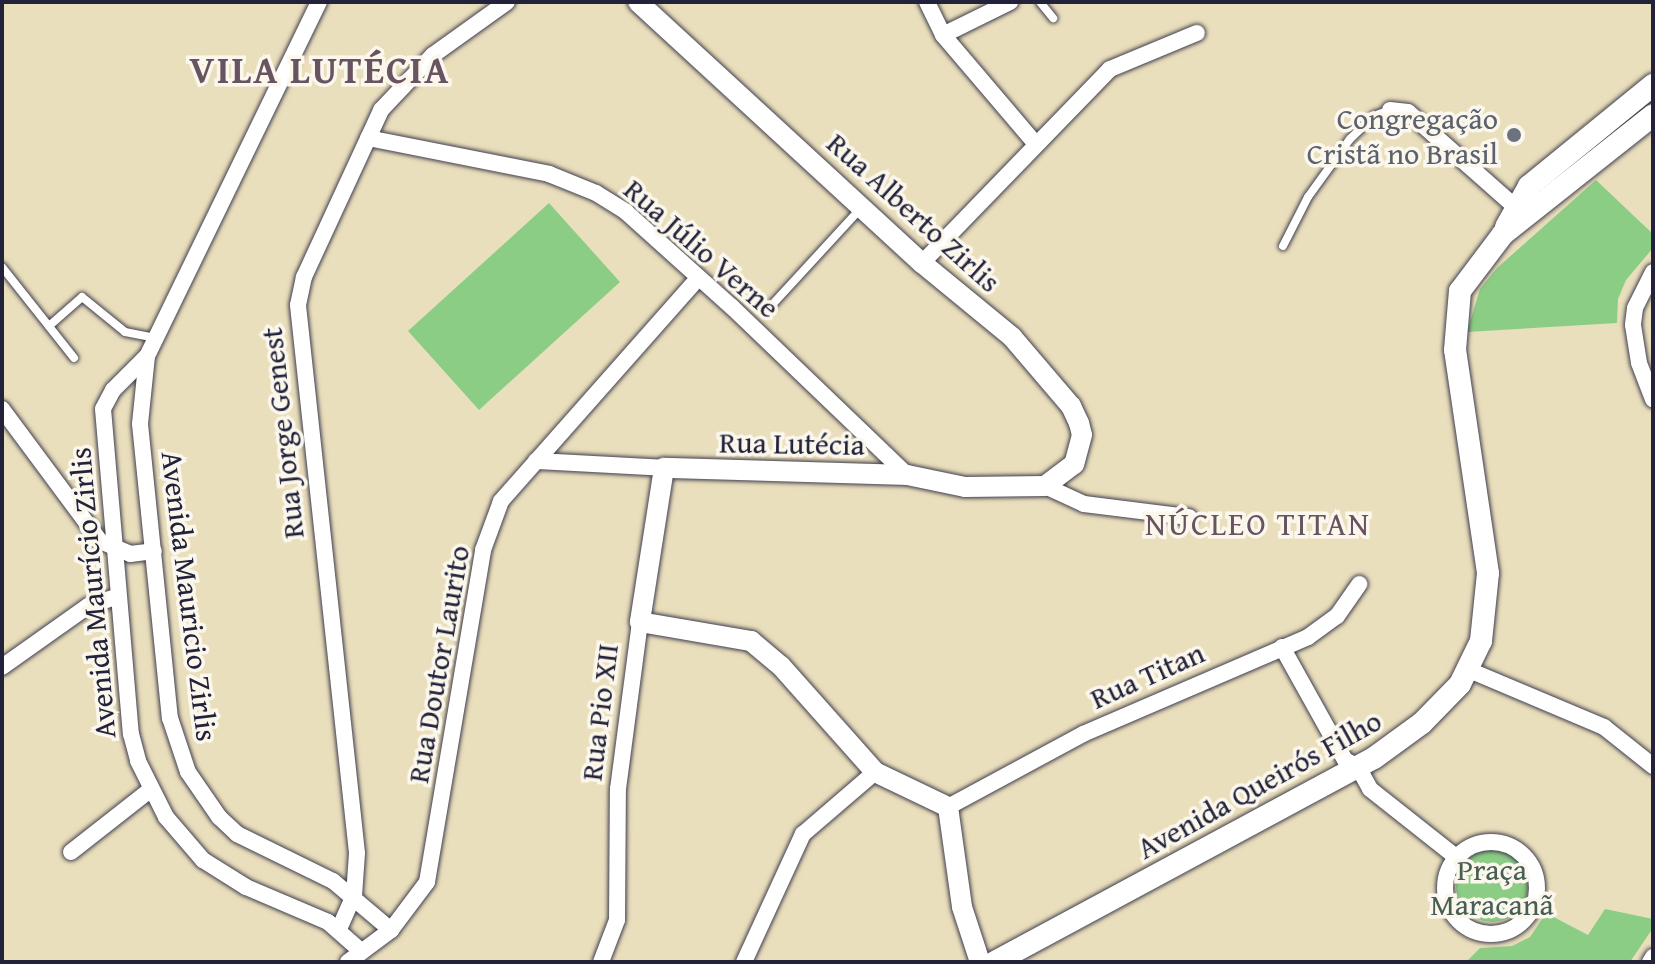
<!DOCTYPE html>
<meta charset="utf-8">
<style>
body{margin:0}
#map{position:relative;width:1655px;height:964px;overflow:hidden;background:#eadfbc;font-family:"Gentium Book Plus",serif}
div>[style]{position:absolute}
.green>*{inset:0;background:#8ccd85}
.round{border-radius:50%}
.roads{filter:drop-shadow(0 0 2px #403e4e) drop-shadow(0 0 2px #403e4e)}
.service>*{height:8px;margin:-4px;padding:0 4px;transform-origin:4px;border-radius:4px;background:#fff}
.minor>*{height:16px;margin:-8px;padding:0 8px;transform-origin:8px;border-radius:8px;background:#fff}
.minor>.ring{margin:-8px;padding:0;box-sizing:content-box;background:none;border:16px solid #fff;border-radius:50%}
.tertiary>*{height:20px;margin:-10px;padding:0 10px;transform-origin:10px;border-radius:10px;background:#fff}
.secondary>*{height:22px;margin:-11px;padding:0 11px;transform-origin:11px;border-radius:11px;background:#fff}
.dots>*{width:22px;height:22px;translate:-50% -50%;box-sizing:border-box;border:4px solid #fbf7ec;border-radius:50%}
span{translate:-50% -50%;white-space:nowrap;text-align:center;line-height:1.15;-webkit-text-stroke:7px #fbf7ec;paint-order:stroke}
.worship-label{font-size:30px;color:#5b616d}
.right{translate:-100% -50%;text-align:right}
.street-label{font-size:30px;color:#22223b}
.park-label{font-size:30px;color:#475e55}
.neighbourhood-label{font-size:32px;color:#675460;letter-spacing:2px}
.district-label{font-size:38px;color:#675460;font-weight:700;letter-spacing:2px}
.frame{position:absolute;inset:0;border:4px solid #22223b;pointer-events:none}
</style>
<div id="map">
<div class="green">
<div style="clip-path:polygon(1596px 180px,1653px 234px,1653px 248px,1626px 280px,1618px 299px,1617px 323px,1467px 332px,1480px 289px,1497px 268px)"></div>
<div style="clip-path:polygon(549px 203px,620px 282px,479px 410px,408px 331px)"></div>
<div class="round" style="left:1456px;top:850px;width:72px;height:72px"></div>
<div style="clip-path:polygon(1605px 909px,1653px 919px,1653px 928px,1630px 962px,1466px 962px,1480px 948px,1512px 946px,1530px 937px,1546px 913px,1588px 935px)"></div>
</div>
<div class="roads">
<div class="service">
<div style="left:1040px;top:2px;width:21px;rotate:51deg"></div>
<div style="left:1283px;top:246px;width:55px;rotate:-63deg"></div>
<div style="left:1308px;top:197px;width:72px;rotate:-54.1deg"></div>
<div style="left:1350px;top:139px;width:33px;rotate:-44deg"></div>
<div style="left:1374px;top:116px;width:17px;rotate:-21deg"></div>
<div style="left:2px;top:267px;width:116px;rotate:51.6deg"></div>
<div style="left:770px;top:307px;width:134px;rotate:-47.4deg"></div>
<div style="left:49px;top:326px;width:44px;rotate:-41.3deg"></div>
<div style="left:82px;top:297px;width:55px;rotate:39.1deg"></div>
<div style="left:125px;top:332px;width:32px;rotate:11deg"></div>
</div>
<div class="minor">
<div style="left:319px;top:2px;width:394px;rotate:115.9deg"></div>
<div style="left:147px;top:356px;width:68px;rotate:95.9deg"></div>
<div style="left:140px;top:424px;width:296px;rotate:84.2deg"></div>
<div style="left:170px;top:718px;width:57px;rotate:71.6deg"></div>
<div style="left:188px;top:772px;width:55px;rotate:55.4deg"></div>
<div style="left:219px;top:817px;width:25px;rotate:43deg"></div>
<div style="left:237px;top:834px;width:107px;rotate:26.1deg"></div>
<div style="left:333px;top:881px;width:76px;rotate:40.2deg"></div>
<div style="left:927px;top:2px;width:37px;rotate:64deg"></div>
<div style="left:943px;top:35px;width:142px;rotate:49.6deg"></div>
<div style="left:943px;top:35px;width:75px;rotate:-26.2deg"></div>
<div style="left:1390px;top:110px;width:18px;rotate:6deg"></div>
<div style="left:1408px;top:112px;width:152px;rotate:41.5deg"></div>
<div style="left:368px;top:138px;width:185px;rotate:11.2deg"></div>
<div style="left:549px;top:174px;width:51px;rotate:22deg"></div>
<div style="left:596px;top:193px;width:36px;rotate:32deg"></div>
<div style="left:626px;top:212px;width:142px;rotate:41.9deg"></div>
<div style="left:732px;top:307px;width:243px;rotate:43.8deg"></div>
<div style="left:922px;top:263px;width:270px;rotate:-45.9deg"></div>
<div style="left:1110px;top:69px;width:94px;rotate:-22.5deg"></div>
<div style="left:1653px;top:272px;width:40px;rotate:116.6deg"></div>
<div style="left:1635px;top:308px;width:17px;rotate:97deg"></div>
<div style="left:1633px;top:325px;width:38px;rotate:81deg"></div>
<div style="left:1639px;top:363px;width:39px;rotate:69deg"></div>
<div style="left:146px;top:357px;width:47px;rotate:135deg"></div>
<div style="left:113px;top:390px;width:21px;rotate:118deg"></div>
<div style="left:103px;top:409px;width:326px;rotate:85.1deg"></div>
<div style="left:131px;top:734px;width:28px;rotate:75deg"></div>
<div style="left:138px;top:761px;width:63px;rotate:63.4deg"></div>
<div style="left:166px;top:817px;width:57px;rotate:49.3deg"></div>
<div style="left:203px;top:860px;width:51px;rotate:32.1deg"></div>
<div style="left:246px;top:887px;width:89px;rotate:23.1deg"></div>
<div style="left:328px;top:922px;width:45px;rotate:41.4deg"></div>
<div style="left:2px;top:409px;width:164px;rotate:53.4deg"></div>
<div style="left:100px;top:541px;width:33px;rotate:23deg"></div>
<div style="left:130px;top:554px;width:24px;rotate:-7deg"></div>
<div style="left:536px;top:461px;width:128px;rotate:3.1deg"></div>
<div style="left:1045px;top:486px;width:43px;rotate:24.8deg"></div>
<div style="left:1084px;top:504px;width:106px;rotate:7.1deg"></div>
<div style="left:1282px;top:647px;width:129px;rotate:60.9deg"></div>
<div style="left:1345px;top:760px;width:15px;rotate:28deg"></div>
<div style="left:1358px;top:767px;width:25px;rotate:61deg"></div>
<div style="left:1370px;top:789px;width:110px;rotate:38.3deg"></div>
<div style="left:2px;top:667px;width:105px;rotate:-35.3deg"></div>
<div style="left:88px;top:606px;width:32px;rotate:-18deg"></div>
<div style="left:1469px;top:670px;width:147px;rotate:22.9deg"></div>
<div style="left:1604px;top:727px;width:63px;rotate:38.5deg"></div>
<div style="left:948px;top:807px;width:153px;rotate:-28.4deg"></div>
<div style="left:1083px;top:734px;width:245px;rotate:-23.3deg"></div>
<div style="left:1308px;top:637px;width:36px;rotate:-36deg"></div>
<div style="left:1337px;top:616px;width:39px;rotate:-55deg"></div>
<div class="ring" style="left:1445px;top:842px;width:76px;height:76px"></div>
<div style="left:71px;top:852px;width:100px;rotate:-38.1deg"></div>
<div style="left:339px;top:929px;width:36px;rotate:-66deg"></div>
<div style="left:354px;top:896px;width:43px;rotate:-86deg"></div>
<div style="left:357px;top:853px;width:551px;rotate:-96.15deg"></div>
<div style="left:298px;top:305px;width:29px;rotate:-78deg"></div>
<div style="left:304px;top:277px;width:184px;rotate:-65.2deg"></div>
<div style="left:381px;top:110px;width:76px;rotate:-46.6deg"></div>
<div style="left:433px;top:55px;width:91px;rotate:-35.6deg"></div>
<div style="left:348px;top:962px;width:54px;rotate:-36.7deg"></div>
<div style="left:391px;top:930px;width:60px;rotate:-53.1deg"></div>
<div style="left:427px;top:882px;width:337px;rotate:-80.4deg"></div>
<div style="left:483px;top:550px;width:52px;rotate:-69.8deg"></div>
<div style="left:501px;top:501px;width:298px;rotate:-48.5deg"></div>
<div style="left:601px;top:962px;width:45px;rotate:-69.1deg"></div>
<div style="left:617px;top:920px;width:131px;rotate:-89.6deg"></div>
<div style="left:618px;top:789px;width:168px;rotate:-82.5deg"></div>
<div style="left:744px;top:962px;width:141px;rotate:-65.3deg"></div>
<div style="left:803px;top:834px;width:95px;rotate:-40.7deg"></div>
<div style="left:1650px;top:962px;width:6px;rotate:-59deg"></div>
</div>
<div class="tertiary">
<div style="left:638px;top:2px;width:386px;rotate:42.6deg"></div>
<div style="left:922px;top:263px;width:117px;rotate:39.4deg"></div>
<div style="left:1012px;top:337px;width:91px;rotate:49.5deg"></div>
<div style="left:1071px;top:406px;width:19px;rotate:65deg"></div>
<div style="left:1079px;top:423px;width:12px;rotate:76deg"></div>
<div style="left:1082px;top:435px;width:30px;rotate:105deg"></div>
<div style="left:1074px;top:464px;width:36px;rotate:143deg"></div>
<div style="left:1045px;top:486px;width:80px;rotate:179.3deg"></div>
<div style="left:965px;top:487px;width:59px;rotate:-168.3deg"></div>
<div style="left:907px;top:475px;width:243px;rotate:-178.3deg"></div>
<div style="left:664px;top:468px;width:156px;rotate:98.9deg"></div>
<div style="left:640px;top:622px;width:113px;rotate:9.7deg"></div>
<div style="left:751px;top:641px;width:39px;rotate:40deg"></div>
<div style="left:781px;top:666px;width:142px;rotate:48.4deg"></div>
<div style="left:875px;top:772px;width:81px;rotate:25.6deg"></div>
<div style="left:948px;top:807px;width:101px;rotate:82deg"></div>
<div style="left:962px;top:907px;width:58px;rotate:71.9deg"></div>
</div>
<div class="secondary">
<div style="left:1506px;top:227px;width:47px;rotate:-60.7deg"></div>
<div style="left:1529px;top:186px;width:160px;rotate:-39.2deg"></div>
<div style="left:995px;top:962px;width:430px;rotate:-28.3deg"></div>
<div style="left:1374px;top:758px;width:59px;rotate:-36.1deg"></div>
<div style="left:1422px;top:723px;width:54px;rotate:-45.7deg"></div>
<div style="left:1460px;top:684px;width:48px;rotate:-64deg"></div>
<div style="left:1481px;top:641px;width:68px;rotate:-84.1deg"></div>
<div style="left:1488px;top:573px;width:225px;rotate:-98.4deg"></div>
<div style="left:1455px;top:350px;width:59px;rotate:-85.2deg"></div>
<div style="left:1460px;top:291px;width:71px;rotate:-53deg"></div>
<div style="left:1503px;top:234px;width:191px;rotate:-38.4deg"></div>
</div>
</div>
<div class="dots">
<div style="left:1514px;top:135px;background:#6b7280"></div>
</div>
<div class="worship-label">
<span class="right" style="left:1498px;top:135px">Congregação<br>Cristã no Brasil</span>
</div>
<div class="street-label">
<span style="left:914px;top:212px;rotate:42deg">Rua Alberto Zirlis</span>
<span style="left:702px;top:248px;rotate:41deg">Rua Júlio Verne</span>
<span style="left:282px;top:433px;rotate:-96deg">Rua Jorge Genest</span>
<span style="left:792px;top:443px;rotate:1deg">Rua Lutécia</span>
<span style="left:92px;top:593px;rotate:-95deg">Avenida Maurício Zirlis</span>
<span style="left:190px;top:596px;rotate:83deg">Avenida Mauricio Zirlis</span>
<span style="left:438px;top:664px;rotate:-80deg">Rua Doutor Laurito</span>
<span style="left:1147px;top:675px;rotate:-24deg">Rua Titan</span>
<span style="left:599px;top:712px;rotate:-83deg">Rua Pio XII</span>
<span style="left:1259px;top:784px;rotate:-29deg">Avenida Queirós Filho</span>
</div>
<div class="park-label">
<span style="left:1492px;top:886px">Praça<br>Maracanã</span>
</div>
<div class="neighbourhood-label">
<span style="left:1258px;top:524px">NÚCLEO TITAN</span>
</div>
<div class="district-label">
<span style="left:320px;top:70px">VILA LUTÉCIA</span>
</div>
<div class="frame"></div>
</div>
